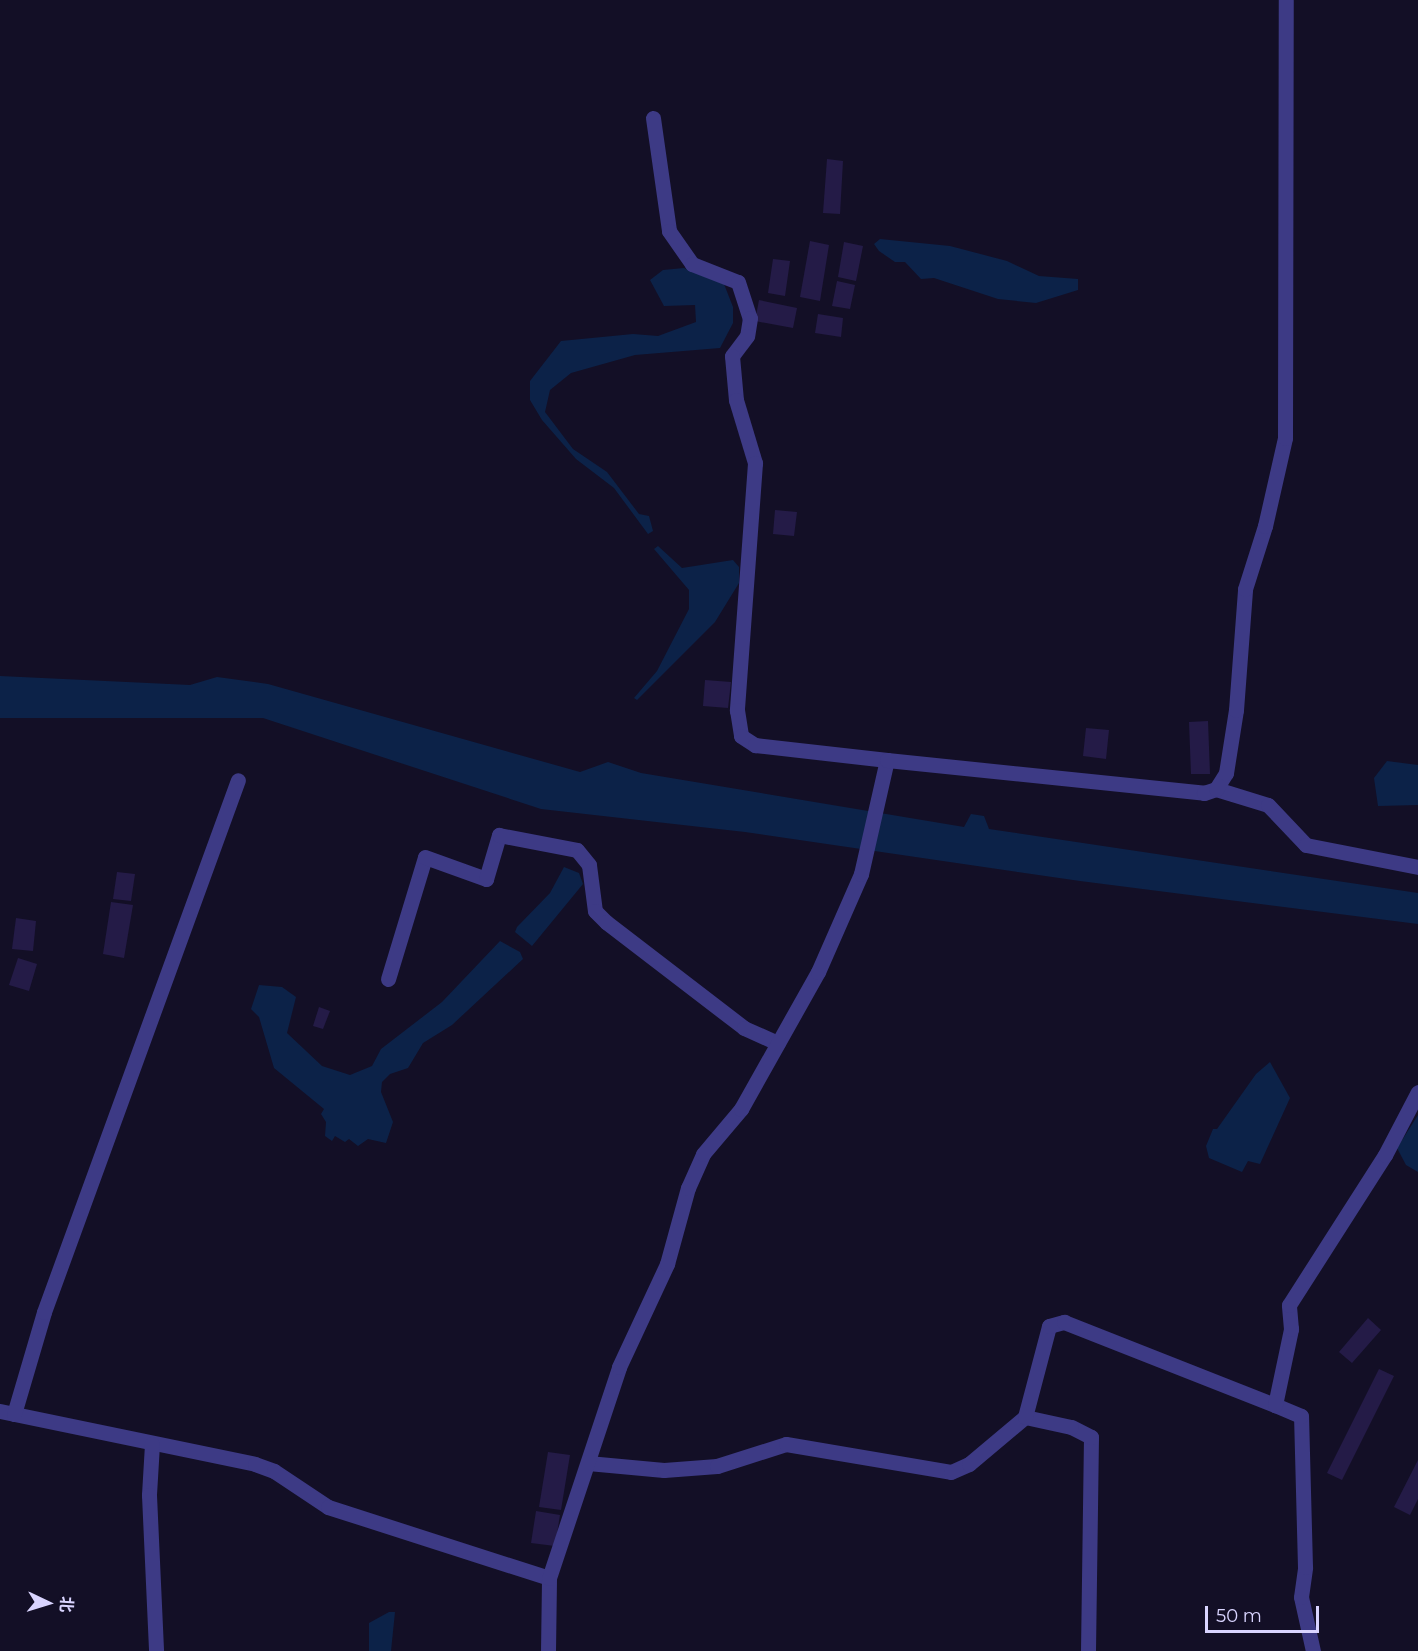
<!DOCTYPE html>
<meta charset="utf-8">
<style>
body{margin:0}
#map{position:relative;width:1418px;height:1651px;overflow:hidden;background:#130f26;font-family:Montserrat,"Noto Sans SC",sans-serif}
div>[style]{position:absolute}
.water>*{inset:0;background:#0c2248}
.building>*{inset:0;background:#241b47}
.minor>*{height:15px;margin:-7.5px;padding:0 7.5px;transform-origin:7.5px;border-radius:7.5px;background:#3d3a85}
span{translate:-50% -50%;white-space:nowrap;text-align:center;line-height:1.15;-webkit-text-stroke:4.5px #130f26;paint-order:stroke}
.north{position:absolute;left:18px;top:1573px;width:60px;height:60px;-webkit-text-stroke:4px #130f26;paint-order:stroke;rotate:94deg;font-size:16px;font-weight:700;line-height:24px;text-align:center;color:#d9d4ff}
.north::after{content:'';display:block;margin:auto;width:21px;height:27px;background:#d9d4ff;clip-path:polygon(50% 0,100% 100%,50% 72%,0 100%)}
.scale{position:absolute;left:1205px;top:1606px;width:114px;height:27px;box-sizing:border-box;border:3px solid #d9d4ff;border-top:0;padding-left:8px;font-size:18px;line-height:21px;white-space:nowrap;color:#d9d4ff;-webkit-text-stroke:4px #130f26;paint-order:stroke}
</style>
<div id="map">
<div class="water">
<div style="clip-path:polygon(880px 239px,950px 246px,1007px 261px,1039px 276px,1078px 279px,1078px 290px,1036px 303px,998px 299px,934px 278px,921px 279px,905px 262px,895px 262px,879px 251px,874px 244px)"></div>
<div style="clip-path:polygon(684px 268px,724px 284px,733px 307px,733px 323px,720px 348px,635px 355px,571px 373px,550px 390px,545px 412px,573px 449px,607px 472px,639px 514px,649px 516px,653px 531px,648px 534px,614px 488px,576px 459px,542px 420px,530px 400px,530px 381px,561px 341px,633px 334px,658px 336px,696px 322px,695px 305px,664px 306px,650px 280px,663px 270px)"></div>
<div style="clip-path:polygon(658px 546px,682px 568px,733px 560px,739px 567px,739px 583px,715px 622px,637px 700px,634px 698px,657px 671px,689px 609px,689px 590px,654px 549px)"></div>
<div style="clip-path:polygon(0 676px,190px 685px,217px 677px,268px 684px,580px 772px,608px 762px,641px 773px,964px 827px,971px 814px,984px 816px,989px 829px,1418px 893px,1418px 924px,1080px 881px,745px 832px,541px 809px,263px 718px,0 718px)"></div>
<div style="clip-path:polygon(1387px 761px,1418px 765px,1418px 805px,1378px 806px,1374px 778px)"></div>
<div style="clip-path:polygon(564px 867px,579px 873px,583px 884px,532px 946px,515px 932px,517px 927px,550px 893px)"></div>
<div style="clip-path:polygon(500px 941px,520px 952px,523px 959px,452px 1025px,423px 1043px,408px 1068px,390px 1074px,382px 1082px,381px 1092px,393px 1122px,386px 1143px,368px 1139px,358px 1146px,349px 1139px,345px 1142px,335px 1136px,332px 1141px,325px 1136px,326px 1122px,321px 1114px,324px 1109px,274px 1068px,259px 1017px,251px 1009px,259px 985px,282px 987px,296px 997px,287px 1033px,322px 1066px,350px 1075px,372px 1066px,381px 1049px,442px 1002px)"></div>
<div style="clip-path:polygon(1270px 1062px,1290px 1098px,1260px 1164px,1248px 1161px,1242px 1172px,1209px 1158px,1206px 1146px,1213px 1129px,1217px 1129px,1256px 1074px)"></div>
<div style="clip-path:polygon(1418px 1115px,1418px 1172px,1406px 1165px,1397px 1148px)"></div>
<div style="clip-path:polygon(389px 1612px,395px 1612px,391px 1651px,369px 1651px,369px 1623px)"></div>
</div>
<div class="building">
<div style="clip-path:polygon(827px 159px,843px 161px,840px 214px,823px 213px)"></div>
<div style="clip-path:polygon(810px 241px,829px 245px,820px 301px,800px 297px)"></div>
<div style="clip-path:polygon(844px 242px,863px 246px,856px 281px,838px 277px)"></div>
<div style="clip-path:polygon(773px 259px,790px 261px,785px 296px,768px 293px)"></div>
<div style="clip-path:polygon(837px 281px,855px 285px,850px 309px,832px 306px)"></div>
<div style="clip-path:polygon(759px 300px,797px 308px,793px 328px,755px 321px)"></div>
<div style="clip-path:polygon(818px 314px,843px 318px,841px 337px,815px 333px)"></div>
<div style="clip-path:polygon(775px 510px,797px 512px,794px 536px,773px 534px)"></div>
<div style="clip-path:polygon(705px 680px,731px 682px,728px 708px,703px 706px)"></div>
<div style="clip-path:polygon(1208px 721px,1210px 774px,1191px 774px,1189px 722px)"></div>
<div style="clip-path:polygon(1086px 728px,1109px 730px,1106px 759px,1083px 756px)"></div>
<div style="clip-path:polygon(117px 872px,135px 874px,131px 901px,113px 899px)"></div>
<div style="clip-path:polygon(111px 902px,133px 905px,124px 958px,103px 954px)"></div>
<div style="clip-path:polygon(16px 918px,36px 921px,33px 951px,12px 949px)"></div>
<div style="clip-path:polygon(18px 958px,37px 964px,29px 991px,9px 985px)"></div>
<div style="clip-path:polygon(319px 1007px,330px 1011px,323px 1029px,313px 1026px)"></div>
<div style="clip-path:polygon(1368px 1318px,1381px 1330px,1352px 1363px,1339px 1352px)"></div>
<div style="clip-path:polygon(1379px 1369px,1394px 1376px,1342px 1480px,1327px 1473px)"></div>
<div style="clip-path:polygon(548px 1452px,570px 1455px,561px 1510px,539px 1507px)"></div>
<div style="clip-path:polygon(1418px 1460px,1418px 1499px,1410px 1515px,1394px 1507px)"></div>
<div style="clip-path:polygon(536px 1511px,560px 1515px,555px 1546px,531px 1543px)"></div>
</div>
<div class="minor">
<div style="left:653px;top:118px;width:114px;rotate:81.9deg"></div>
<div style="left:669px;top:231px;width:40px;rotate:55.1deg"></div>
<div style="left:692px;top:264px;width:49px;rotate:21.4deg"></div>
<div style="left:738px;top:282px;width:38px;rotate:72deg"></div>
<div style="left:750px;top:318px;width:18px;rotate:99deg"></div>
<div style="left:747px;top:336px;width:25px;rotate:127deg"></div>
<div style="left:732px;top:356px;width:44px;rotate:84.8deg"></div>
<div style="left:736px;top:400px;width:66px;rotate:73.2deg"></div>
<div style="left:755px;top:463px;width:248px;rotate:94.2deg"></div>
<div style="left:737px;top:710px;width:26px;rotate:81deg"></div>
<div style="left:741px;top:736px;width:17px;rotate:33deg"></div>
<div style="left:755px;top:745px;width:133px;rotate:6.5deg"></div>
<div style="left:1216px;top:789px;width:54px;rotate:17.1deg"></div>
<div style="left:1268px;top:805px;width:55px;rotate:46.5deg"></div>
<div style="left:1306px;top:845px;width:114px;rotate:11.1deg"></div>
<div style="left:388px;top:979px;width:127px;rotate:-73.1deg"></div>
<div style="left:425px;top:857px;width:65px;rotate:19.8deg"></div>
<div style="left:486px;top:879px;width:46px;rotate:-73.5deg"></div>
<div style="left:499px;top:835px;width:79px;rotate:10.9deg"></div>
<div style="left:577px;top:850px;width:19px;rotate:51deg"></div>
<div style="left:589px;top:865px;width:46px;rotate:82.6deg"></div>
<div style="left:595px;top:911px;width:16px;rotate:45deg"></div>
<div style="left:606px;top:922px;width:174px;rotate:37.5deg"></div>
<div style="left:744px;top:1028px;width:37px;rotate:24deg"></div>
<div style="left:0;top:1411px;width:260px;rotate:11.7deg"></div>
<div style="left:255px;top:1464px;width:20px;rotate:20deg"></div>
<div style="left:274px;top:1471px;width:65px;rotate:33.7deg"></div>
<div style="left:328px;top:1507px;width:232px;rotate:17.8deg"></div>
<div style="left:14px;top:1414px;width:106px;rotate:-73.6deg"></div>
<div style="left:44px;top:1312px;width:566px;rotate:-69.97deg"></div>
<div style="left:152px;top:1444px;width:51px;rotate:93.4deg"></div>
<div style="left:149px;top:1495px;width:156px;rotate:87.4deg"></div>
<div style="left:588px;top:1463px;width:76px;rotate:5.3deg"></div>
<div style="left:664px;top:1470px;width:53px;rotate:-4.3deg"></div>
<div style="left:717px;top:1466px;width:72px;rotate:-17.7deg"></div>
<div style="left:786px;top:1444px;width:167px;rotate:9.6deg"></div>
<div style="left:951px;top:1472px;width:20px;rotate:-24deg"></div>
<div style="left:969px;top:1464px;width:73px;rotate:-40deg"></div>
<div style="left:548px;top:1651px;width:73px;rotate:-89.2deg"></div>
<div style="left:549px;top:1578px;width:222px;rotate:-71.6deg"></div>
<div style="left:619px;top:1367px;width:114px;rotate:-65deg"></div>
<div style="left:667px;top:1264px;width:79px;rotate:-74.6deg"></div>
<div style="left:688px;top:1188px;width:37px;rotate:-66deg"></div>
<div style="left:703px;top:1154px;width:59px;rotate:-49.8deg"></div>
<div style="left:741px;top:1109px;width:157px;rotate:-60.7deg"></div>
<div style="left:818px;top:972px;width:107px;rotate:-66.3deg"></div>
<div style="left:861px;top:874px;width:117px;rotate:-77.2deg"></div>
<div style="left:887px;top:760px;width:319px;rotate:5.9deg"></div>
<div style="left:1204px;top:793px;width:13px;rotate:-18deg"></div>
<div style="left:1216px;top:789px;width:19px;rotate:-58deg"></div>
<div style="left:1226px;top:773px;width:64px;rotate:-81deg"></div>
<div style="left:1236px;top:710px;width:121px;rotate:-85.7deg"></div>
<div style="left:1245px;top:589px;width:66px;rotate:-72.4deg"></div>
<div style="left:1265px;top:526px;width:90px;rotate:-77.2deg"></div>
<div style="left:1285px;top:438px;width:438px;rotate:-89.9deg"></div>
<div style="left:1088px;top:1651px;width:214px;rotate:-89.2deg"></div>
<div style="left:1091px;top:1437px;width:22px;rotate:-153deg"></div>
<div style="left:1071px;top:1427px;width:47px;rotate:-167.7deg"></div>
<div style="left:1025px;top:1417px;width:94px;rotate:-75.2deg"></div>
<div style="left:1049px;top:1326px;width:16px;rotate:-15deg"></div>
<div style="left:1064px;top:1322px;width:227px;rotate:21.5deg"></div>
<div style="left:1313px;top:1651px;width:55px;rotate:-102.5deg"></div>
<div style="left:1301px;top:1597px;width:30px;rotate:-82deg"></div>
<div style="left:1305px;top:1567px;width:151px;rotate:-91.5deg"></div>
<div style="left:1301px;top:1416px;width:28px;rotate:-157deg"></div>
<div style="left:1275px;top:1405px;width:78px;rotate:-78.1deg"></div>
<div style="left:1291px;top:1329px;width:24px;rotate:-95deg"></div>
<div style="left:1289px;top:1305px;width:178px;rotate:-57.4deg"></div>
<div style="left:1385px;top:1155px;width:71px;rotate:-62.4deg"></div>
</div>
<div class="north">北</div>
<div class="scale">50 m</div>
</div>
